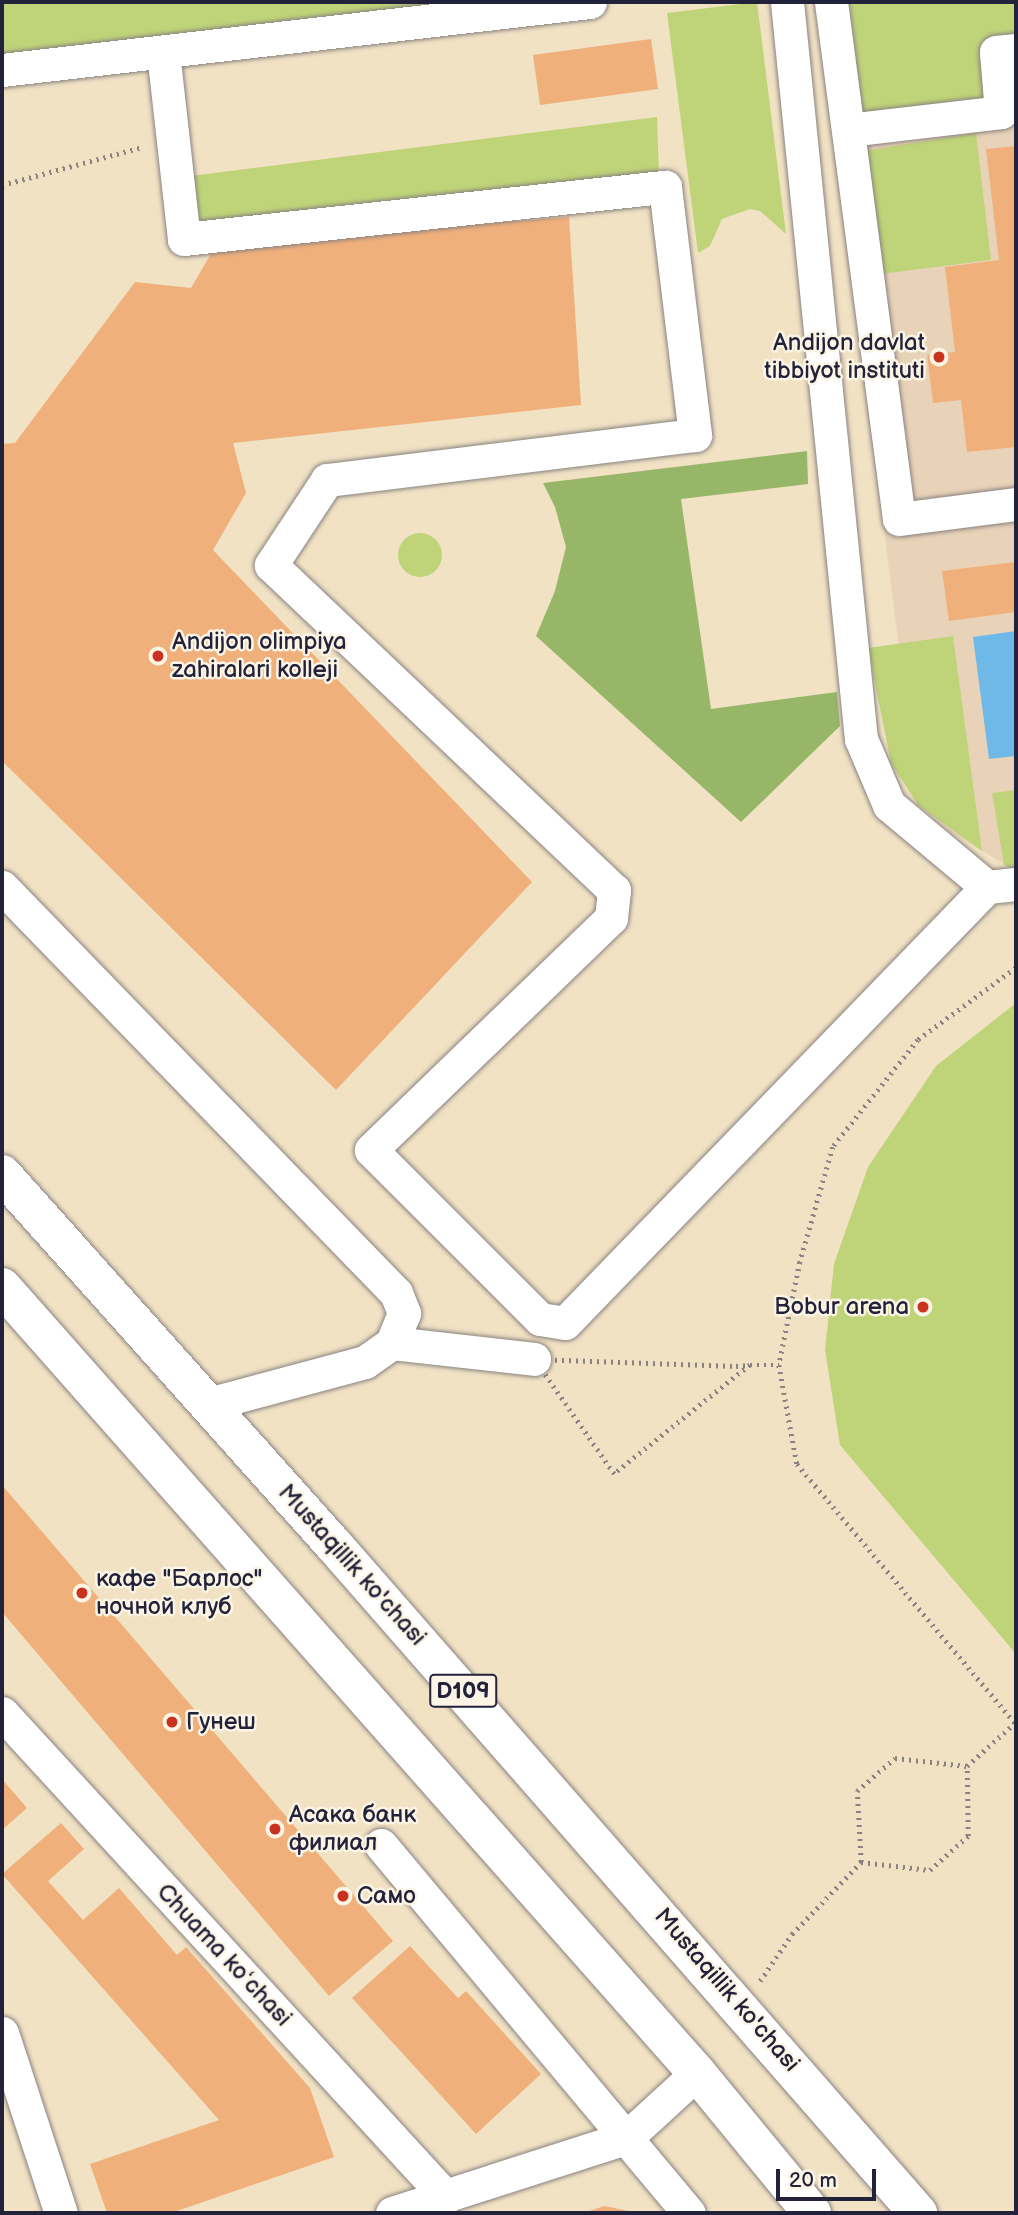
<!DOCTYPE html>
<meta charset="utf-8">
<style>
body{margin:0}
#map{position:relative;width:1018px;height:2215px;overflow:hidden;background:#f1e2c4;font-family:"Balsamiq Sans",sans-serif}
div>[style]{position:absolute}
.built>*{inset:0;background:#e9d3b8}
.green>*{inset:0;background:#bfd478}
.round{border-radius:50%}
.forest>*{inset:0;background:#97b668}
.water>*{inset:0;background:#6fb9e8}
.building>*{inset:0;background:#f0b07c}
.path>*{height:4.5px;margin-top:-2.25px;transform-origin:0;background:repeating-linear-gradient(90deg,#8a8280 0 2px,transparent 0 7px)}
.roads{filter:drop-shadow(0 0 2px #8a8280) drop-shadow(0 0 2px #8a8280)}
.minor>*{height:33px;margin:-16.5px;padding:0 16.5px;transform-origin:16.5px;border-radius:16.5px;background:#fff}
.major>*{height:38px;margin:-19px;padding:0 19px;transform-origin:19px;border-radius:19px;background:#fff}
.dots>*{width:19px;height:19px;translate:-50% -50%;box-sizing:border-box;border:4px solid #fcf5e5;border-radius:50%}
span{translate:-50% -50%;white-space:nowrap;text-align:center;line-height:1.15;-webkit-text-stroke:5px #fcf5e5;paint-order:stroke}
.shield-label span{padding:2px 5px;background:#fcf5e5;border:2px solid;border-radius:5px;-webkit-text-stroke-width:0}
.shield-label{font-size:23px;color:#22223b;font-weight:700}
.poi-label{font-size:24px;color:#22223b}
.right{translate:-100% -50%;text-align:right}
.left{translate:0 -50%;text-align:left}
.street-label{font-size:24px;color:#22223b}
.frame{position:absolute;inset:0;border:4px solid #22223b;pointer-events:none}
.scale{position:absolute;left:776px;top:2169px;width:100px;height:32px;box-sizing:border-box;border:4px solid #22223b;border-top:0;padding-left:9px;font-size:21px;line-height:24px;white-space:nowrap;color:#22223b;-webkit-text-stroke:5px #fcf5e5;paint-order:stroke}
</style>
<div id="map">
<div class="built">
<div style="clip-path:polygon(817px 2px,1016px 2px,1016px 871px,949px 831px,919px 805px)"></div>
</div>
<div class="green">
<div style="clip-path:polygon(2px 2px,480px 2px,2px 61px)"></div>
<div style="clip-path:polygon(757px 2px,786px 234px,760px 211px,750px 209px,722px 219px,710px 246px,698px 253px,667px 13px)"></div>
<div style="clip-path:polygon(867px 2px,1016px 2px,1016px 57px,999px 104px,863px 122px,850px 4px)"></div>
<div style="clip-path:polygon(657px 117px,659px 174px,181px 227px,175px 178px)"></div>
<div style="clip-path:polygon(976px 133px,991px 260px,881px 274px,864px 151px)"></div>
<div class="round" style="left:398px;top:533px;width:44px;height:44px"></div>
<div style="clip-path:polygon(953px 636px,982px 851px,918px 805px,891px 763px,868px 648px)"></div>
<div style="clip-path:polygon(1016px 790px,1016px 870px,1004px 865px,992px 793px)"></div>
<div style="clip-path:polygon(1016px 1003px,1016px 1654px,840px 1445px,825px 1350px,834px 1264px,868px 1167px,936px 1066px)"></div>
</div>
<div class="forest">
<div style="clip-path:polygon(807px 451px,808px 484px,681px 499px,711px 709px,837px 692px,840px 726px,741px 822px,536px 636px,555px 591px,566px 547px,555px 507px,543px 483px)"></div>
</div>
<div class="water">
<div style="clip-path:polygon(1016px 631px,1016px 756px,989px 759px,973px 637px)"></div>
</div>
<div class="building">
<div style="clip-path:polygon(651px 39px,658px 89px,540px 105px,533px 55px)"></div>
<div style="clip-path:polygon(1016px 146px,1016px 447px,967px 452px,961px 400px,933px 403px,927px 355px,955px 352px,945px 267px,999px 260px,986px 149px)"></div>
<div style="clip-path:polygon(569px 217px,581px 405px,233px 443px,246px 493px,213px 550px,532px 882px,336px 1090px,2px 761px,2px 444px,15px 443px,135px 282px,191px 288px,216px 245px)"></div>
<div style="clip-path:polygon(1016px 562px,1016px 612px,949px 621px,942px 571px)"></div>
<div style="clip-path:polygon(2px 1485px,393px 1941px,329px 1996px,2px 1612px)"></div>
<div style="clip-path:polygon(2px 1779px,27px 1808px,2px 1830px)"></div>
<div style="clip-path:polygon(61px 1823px,84px 1849px,48px 1881px,83px 1920px,119px 1888px,177px 1955px,186px 1947px,310px 2088px,334px 2157px,171px 2213px,107px 2213px,90px 2164px,219px 2120px,2px 1874px)"></div>
<div style="clip-path:polygon(410px 1946px,458px 1998px,466px 1991px,541px 2074px,476px 2134px,352px 1998px)"></div>
<div style="clip-path:polygon(604px 2206px,634px 2212px,634px 2213px,584px 2213px)"></div>
</div>
<div class="path">
<div style="left:2px;top:185px;width:146px;rotate:-15.1deg"></div>
<div style="left:1016px;top:968px;width:122px;rotate:143.7deg"></div>
<div style="left:918px;top:1040px;width:137px;rotate:128.5deg"></div>
<div style="left:833px;top:1147px;width:120px;rotate:106deg"></div>
<div style="left:800px;top:1262px;width:105px;rotate:101.5deg"></div>
<div style="left:779px;top:1365px;width:101px;rotate:79.7deg"></div>
<div style="left:797px;top:1464px;width:340px;rotate:49.9deg"></div>
<div style="left:534px;top:1359px;width:202px;rotate:2deg"></div>
<div style="left:736px;top:1366px;width:14px;rotate:-4deg"></div>
<div style="left:750px;top:1365px;width:174px;rotate:141.3deg"></div>
<div style="left:614px;top:1474px;width:140px;rotate:-124.8deg"></div>
<div style="left:750px;top:1365px;width:29px"></div>
<div style="left:861px;top:1862px;width:69px;rotate:6.6deg"></div>
<div style="left:930px;top:1870px;width:51px;rotate:-41.8deg"></div>
<div style="left:968px;top:1836px;width:70px;rotate:-90.8deg"></div>
<div style="left:760px;top:1981px;width:57px;rotate:-55.8deg"></div>
<div style="left:792px;top:1934px;width:100px;rotate:-46.2deg"></div>
<div style="left:861px;top:1862px;width:71px;rotate:-93.2deg"></div>
<div style="left:857px;top:1791px;width:50px;rotate:-41deg"></div>
<div style="left:895px;top:1758px;width:72px;rotate:6.3deg"></div>
<div style="left:967px;top:1766px;width:64px;rotate:-41.9deg"></div>
</div>
<div class="roads">
<div class="minor">
<div style="left:787px;top:2px;width:741px;rotate:84.27deg"></div>
<div style="left:861px;top:739px;width:72px;rotate:67deg"></div>
<div style="left:889px;top:805px;width:128px;rotate:39.9deg"></div>
<div style="left:987px;top:887px;width:29px;rotate:-6deg"></div>
<div style="left:831px;top:2px;width:521px;rotate:82.51deg"></div>
<div style="left:899px;top:519px;width:118px;rotate:-7.3deg"></div>
<div style="left:163px;top:52px;width:188px;rotate:83.6deg"></div>
<div style="left:184px;top:239px;width:484px;rotate:-6.2deg"></div>
<div style="left:665px;top:187px;width:250px;rotate:83.1deg"></div>
<div style="left:695px;top:435px;width:371px;rotate:173deg"></div>
<div style="left:327px;top:480px;width:102px;rotate:123.4deg"></div>
<div style="left:271px;top:565px;width:473px;rotate:43.5deg"></div>
<div style="left:614px;top:890px;width:28px;rotate:96deg"></div>
<div style="left:611px;top:918px;width:334px;rotate:136deg"></div>
<div style="left:371px;top:1150px;width:239px;rotate:45deg"></div>
<div style="left:540px;top:1319px;width:25px;rotate:9deg"></div>
<div style="left:565px;top:1323px;width:607px;rotate:-45.93deg"></div>
<div style="left:2px;top:70px;width:592px;rotate:-6.6deg"></div>
<div style="left:848px;top:130px;width:154px;rotate:-6.7deg"></div>
<div style="left:1001px;top:112px;width:60px;rotate:-94.8deg"></div>
<div style="left:996px;top:52px;width:20px;rotate:-6deg"></div>
<div style="left:2px;top:887px;width:566px;rotate:45.86deg"></div>
<div style="left:396px;top:1293px;width:22px;rotate:68deg"></div>
<div style="left:404px;top:1313px;width:32px;rotate:112deg"></div>
<div style="left:392px;top:1343px;width:33px;rotate:145deg"></div>
<div style="left:365px;top:1362px;width:163px;rotate:165deg"></div>
<div style="left:392px;top:1343px;width:143px;rotate:6.4deg"></div>
<div style="left:2px;top:1713px;width:657px;rotate:47.47deg"></div>
<div style="left:381px;top:1845px;width:480px;rotate:50.1deg"></div>
<div style="left:2px;top:2033px;width:189px;rotate:71.9deg"></div>
<div style="left:392px;top:2213px;width:246px;rotate:-17.8deg"></div>
<div style="left:626px;top:2138px;width:96px;rotate:-42.5deg"></div>
</div>
<div class="major">
<div style="left:2px;top:1174px;width:496px;rotate:48.2deg"></div>
<div style="left:333px;top:1544px;width:889px;rotate:48.83deg"></div>
<div style="left:2px;top:1287px;width:1049px;rotate:48.52deg"></div>
<div style="left:697px;top:2073px;width:181px;rotate:50.6deg"></div>
</div>
</div>
<div class="dots">
<div style="left:939px;top:357px;background:#c8321e"></div>
<div style="left:158px;top:656px;background:#c8321e"></div>
<div style="left:923px;top:1307px;background:#c8321e"></div>
<div style="left:82px;top:1593px;background:#c8321e"></div>
<div style="left:172px;top:1722px;background:#c8321e"></div>
<div style="left:275px;top:1829px;background:#c8321e"></div>
<div style="left:343px;top:1896px;background:#c8321e"></div>
</div>
<div class="shield-label">
<span style="left:463px;top:1691px">D109</span>
</div>
<div class="poi-label">
<span class="right" style="left:925px;top:357px">Andijon davlat<br>tibbiyot instituti</span>
<span class="left" style="left:172px;top:656px">Andijon olimpiya<br>zahiralari kolleji</span>
<span class="right" style="left:909px;top:1307px">Bobur arena</span>
<span class="left" style="left:96px;top:1593px">кафе "Барлос"<br>ночной клуб</span>
<span class="left" style="left:186px;top:1722px">Гунеш</span>
<span class="left" style="left:289px;top:1829px">Асака банк<br>филиал</span>
<span class="left" style="left:357px;top:1896px">Само</span>
</div>
<div class="street-label">
<span style="left:352px;top:1565px;rotate:48deg">Mustaqillik ko'chasi</span>
<span style="left:224px;top:1955px;rotate:47deg">Chuama koʻchasi</span>
<span style="left:727px;top:1990px;rotate:49deg">Mustaqillik ko'chasi</span>
</div>
<div class="frame"></div>
<div class="scale">20 m</div>
</div>
